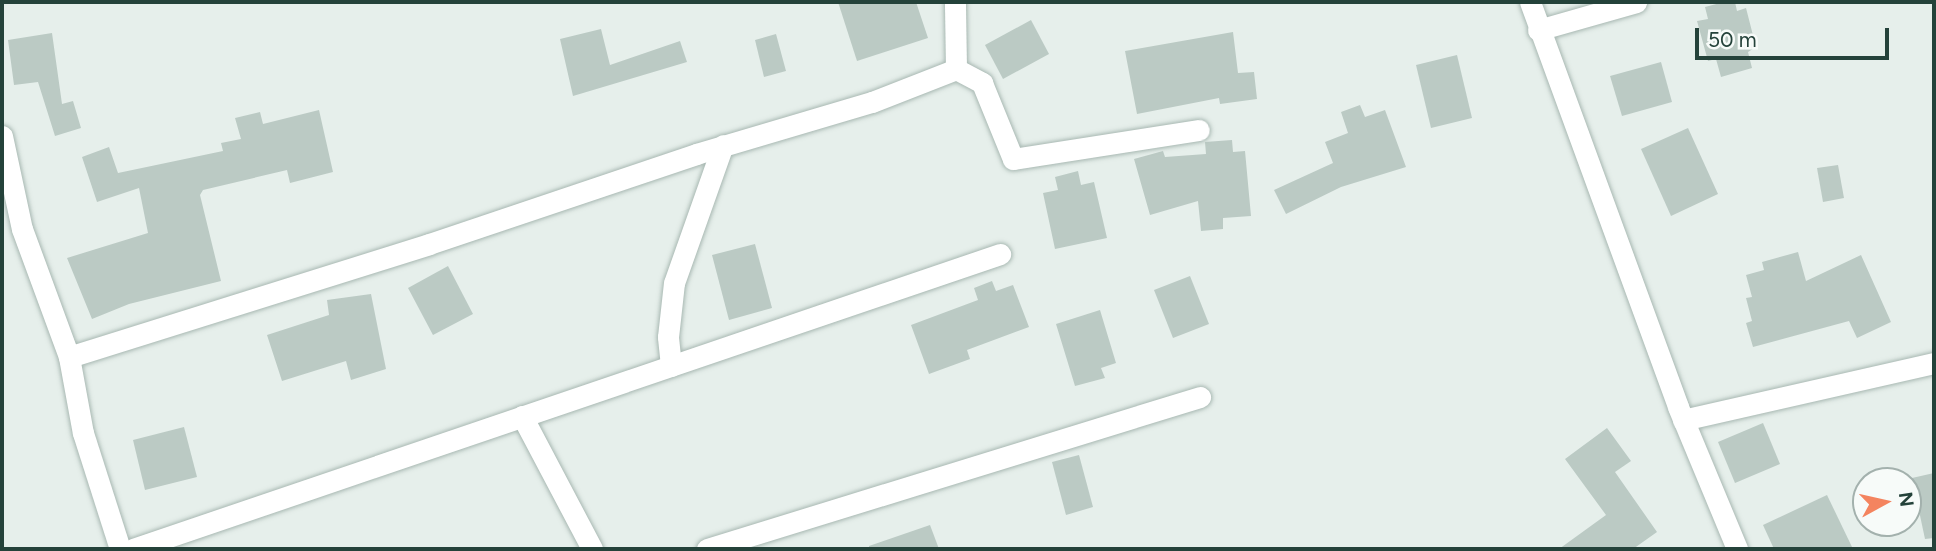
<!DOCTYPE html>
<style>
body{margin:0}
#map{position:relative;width:1936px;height:551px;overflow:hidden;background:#e6efeb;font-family:Figtree,sans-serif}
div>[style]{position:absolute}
.building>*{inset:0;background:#bbcac4}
.roads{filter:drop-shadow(0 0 2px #a8b8b2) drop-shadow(0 0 2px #a8b8b2)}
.minor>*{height:21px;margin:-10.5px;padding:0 10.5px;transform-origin:10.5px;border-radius:10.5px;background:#fff}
span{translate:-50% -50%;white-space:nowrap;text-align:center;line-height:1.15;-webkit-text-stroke:5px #f7fbf9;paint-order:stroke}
.frame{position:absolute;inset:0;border:4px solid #24423a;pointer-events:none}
.north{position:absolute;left:1852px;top:467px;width:70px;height:70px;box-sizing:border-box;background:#f7fbf9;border:2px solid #a3b1ad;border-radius:50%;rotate:82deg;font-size:19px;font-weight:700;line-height:28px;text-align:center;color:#24423a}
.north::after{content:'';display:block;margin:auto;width:24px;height:32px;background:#f4845f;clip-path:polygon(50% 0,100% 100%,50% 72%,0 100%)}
.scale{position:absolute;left:1695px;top:28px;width:194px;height:32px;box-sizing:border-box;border:4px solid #24423a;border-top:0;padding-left:9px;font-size:21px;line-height:24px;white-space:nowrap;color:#24423a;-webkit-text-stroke:5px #f7fbf9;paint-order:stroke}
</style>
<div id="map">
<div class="building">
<div style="clip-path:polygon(838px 2px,916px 2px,928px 38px,857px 61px)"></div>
<div style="clip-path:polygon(1724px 2px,1735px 2px,1737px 11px,1746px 8px,1756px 47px,1748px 52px,1752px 68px,1721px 77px,1716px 59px,1708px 61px,1697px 21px,1708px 19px,1705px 7px)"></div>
<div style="clip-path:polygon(1031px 20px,1049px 54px,1003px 79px,985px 45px)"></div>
<div style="clip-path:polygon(601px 29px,610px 65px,680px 41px,687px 62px,573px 96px,560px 39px)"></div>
<div style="clip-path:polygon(1233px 32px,1238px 73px,1254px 72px,1257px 99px,1220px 104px,1219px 98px,1137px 114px,1125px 51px)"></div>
<div style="clip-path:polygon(52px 33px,62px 104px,73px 101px,81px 128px,55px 136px,38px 82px,14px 85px,8px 40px)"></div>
<div style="clip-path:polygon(776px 34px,786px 71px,764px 77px,755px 40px)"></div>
<div style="clip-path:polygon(1457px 55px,1472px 118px,1431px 128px,1416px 65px)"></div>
<div style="clip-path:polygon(1661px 62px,1672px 102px,1622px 116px,1610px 76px)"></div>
<div style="clip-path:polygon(1360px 105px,1365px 117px,1385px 110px,1406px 167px,1341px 187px,1286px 214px,1274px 190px,1333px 163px,1325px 142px,1348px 133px,1341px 112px)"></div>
<div style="clip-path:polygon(319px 110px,333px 172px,290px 183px,287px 170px,203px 190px,200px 195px,221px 281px,129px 304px,92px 319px,67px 258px,148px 233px,139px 188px,97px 202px,82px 157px,109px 147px,118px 173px,223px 151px,221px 143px,241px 139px,235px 118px,260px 112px,263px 124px)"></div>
<div style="clip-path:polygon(1688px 128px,1718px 194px,1671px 216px,1641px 149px)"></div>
<div style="clip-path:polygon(1232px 140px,1233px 152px,1245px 151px,1251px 216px,1223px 218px,1223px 229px,1201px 231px,1198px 201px,1150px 215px,1134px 159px,1163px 151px,1165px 157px,1206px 154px,1205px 142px)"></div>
<div style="clip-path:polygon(1838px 165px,1844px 198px,1823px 202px,1817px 168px)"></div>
<div style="clip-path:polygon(1078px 171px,1081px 185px,1094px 182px,1107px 238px,1055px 249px,1043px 193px,1058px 190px,1055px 177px)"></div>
<div style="clip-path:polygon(755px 244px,772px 308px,729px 320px,712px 255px)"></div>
<div style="clip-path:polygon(1798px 252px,1806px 281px,1861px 255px,1891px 322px,1857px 338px,1849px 321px,1753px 347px,1746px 323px,1752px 321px,1746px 298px,1752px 297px,1746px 275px,1764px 270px,1762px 262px)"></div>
<div style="clip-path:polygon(448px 266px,473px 314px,433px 335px,408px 288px)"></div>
<div style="clip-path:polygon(1190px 276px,1209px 324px,1173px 338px,1154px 290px)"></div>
<div style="clip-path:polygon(992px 281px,996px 291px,1013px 285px,1029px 327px,967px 350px,970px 359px,929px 374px,911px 325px,978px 300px,974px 288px)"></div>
<div style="clip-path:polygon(371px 294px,386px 369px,351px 380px,346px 361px,282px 381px,267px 335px,329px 315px,327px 300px)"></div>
<div style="clip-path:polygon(1100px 310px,1116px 363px,1101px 368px,1105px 378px,1075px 386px,1056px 324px)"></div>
<div style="clip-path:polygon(1763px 423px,1780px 464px,1735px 483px,1718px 442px)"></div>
<div style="clip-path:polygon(184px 427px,197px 477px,145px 490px,133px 440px)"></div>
<div style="clip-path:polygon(1607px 428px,1631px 461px,1615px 472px,1657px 532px,1633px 549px,1559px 549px,1606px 515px,1565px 459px)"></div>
<div style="clip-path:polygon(1079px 455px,1093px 507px,1066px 515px,1052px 462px)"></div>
<div style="clip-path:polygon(1934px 473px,1934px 538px,1925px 539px,1912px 478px)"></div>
<div style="clip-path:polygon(1827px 495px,1853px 549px,1774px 549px,1763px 525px)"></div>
<div style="clip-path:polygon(930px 525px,939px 549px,869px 549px,869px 546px)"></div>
</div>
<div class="roads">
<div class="minor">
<div style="left:1530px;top:2px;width:431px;rotate:69.9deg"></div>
<div style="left:1678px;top:407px;width:154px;rotate:67.4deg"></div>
<div style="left:1538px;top:30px;width:102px;rotate:-15.9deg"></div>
<div style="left:956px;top:69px;width:30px;rotate:28deg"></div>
<div style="left:982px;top:83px;width:82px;rotate:67.8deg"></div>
<div style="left:1013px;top:159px;width:188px;rotate:-8.9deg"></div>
<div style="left:2px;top:136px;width:95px;rotate:77.9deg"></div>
<div style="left:22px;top:229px;width:136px;rotate:69.8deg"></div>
<div style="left:69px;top:357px;width:77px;rotate:79.6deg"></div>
<div style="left:83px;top:433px;width:122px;rotate:72.3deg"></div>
<div style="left:69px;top:357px;width:377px;rotate:-17.4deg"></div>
<div style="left:429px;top:244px;width:282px;rotate:-18.6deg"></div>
<div style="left:696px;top:154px;width:184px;rotate:-16.5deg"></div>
<div style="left:872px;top:102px;width:90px;rotate:-21.4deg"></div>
<div style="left:956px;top:69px;width:67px;rotate:-90.9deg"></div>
<div style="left:671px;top:366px;width:29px;rotate:-96deg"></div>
<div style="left:668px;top:337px;width:54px;rotate:-83.7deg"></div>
<div style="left:674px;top:283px;width:146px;rotate:-70.5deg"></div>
<div style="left:522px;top:416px;width:150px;rotate:62.2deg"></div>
<div style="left:1683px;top:420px;width:257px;rotate:-12.8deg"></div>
<div style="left:133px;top:549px;width:916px;rotate:-18.79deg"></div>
<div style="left:707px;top:549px;width:516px;rotate:-17.14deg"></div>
</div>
</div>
<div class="frame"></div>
<div class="north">N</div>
<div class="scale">50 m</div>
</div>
